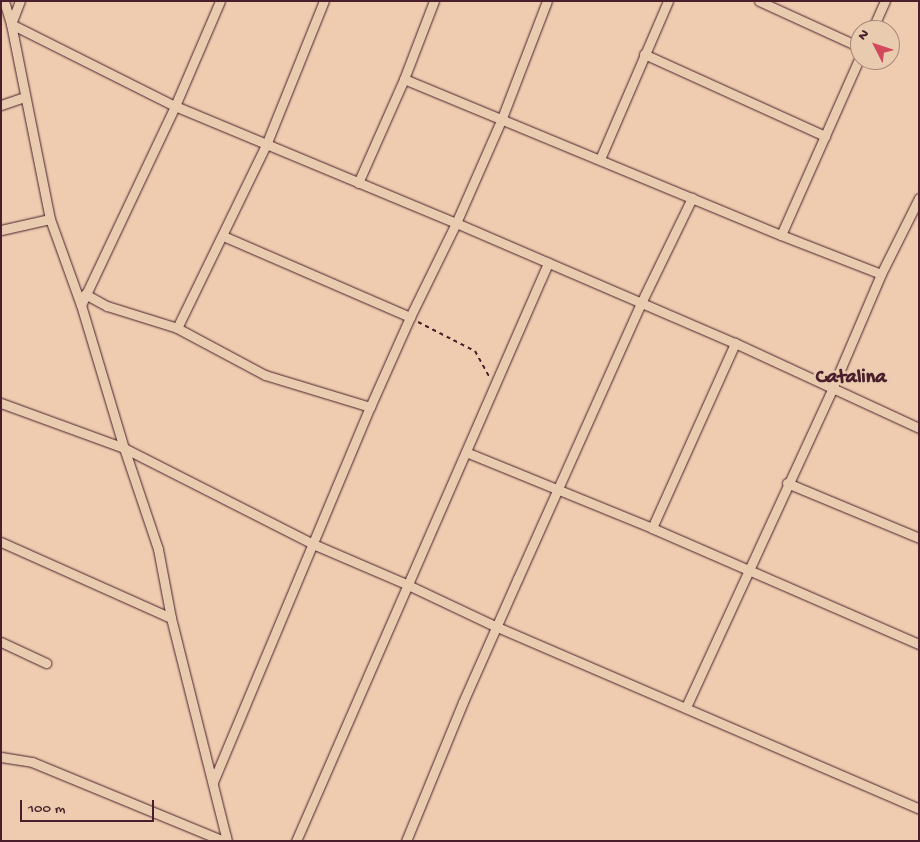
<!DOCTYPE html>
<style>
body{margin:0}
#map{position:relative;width:920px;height:842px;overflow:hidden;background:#efccaf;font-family:"Gochi Hand",sans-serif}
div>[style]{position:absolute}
.path>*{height:2px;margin-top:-1px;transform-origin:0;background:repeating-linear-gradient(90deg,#4a1f2b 0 4px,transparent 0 8px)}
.roads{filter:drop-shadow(0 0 1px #4a1f2b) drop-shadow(0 0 1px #4a1f2b)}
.street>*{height:9px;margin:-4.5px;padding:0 4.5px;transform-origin:4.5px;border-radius:4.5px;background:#e9ccb0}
span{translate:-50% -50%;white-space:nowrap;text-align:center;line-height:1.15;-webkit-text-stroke:5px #e9ccb0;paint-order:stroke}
.quarter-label{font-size:20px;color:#4a1f2b;font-weight:700}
.frame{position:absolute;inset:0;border:2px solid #4a1f2b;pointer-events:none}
.north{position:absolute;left:850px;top:20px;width:50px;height:50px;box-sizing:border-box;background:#e9ccb0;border:1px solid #a9877b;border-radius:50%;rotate:311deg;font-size:14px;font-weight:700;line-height:20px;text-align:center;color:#4a1f2b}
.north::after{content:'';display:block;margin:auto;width:18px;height:22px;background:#d1495b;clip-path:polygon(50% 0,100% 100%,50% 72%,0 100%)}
.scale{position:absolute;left:20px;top:800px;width:134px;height:22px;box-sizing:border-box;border:2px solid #4a1f2b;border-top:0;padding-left:6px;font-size:15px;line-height:18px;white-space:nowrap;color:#4a1f2b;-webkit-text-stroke:4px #e9ccb0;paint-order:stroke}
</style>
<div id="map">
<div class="path">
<div style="left:418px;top:322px;width:64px;rotate:27deg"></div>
<div style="left:475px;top:351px;width:29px;rotate:61deg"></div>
</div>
<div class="roads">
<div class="street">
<div style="left:4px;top:1px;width:24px;rotate:73deg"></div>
<div style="left:11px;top:24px;width:199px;rotate:78.7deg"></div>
<div style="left:50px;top:219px;width:91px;rotate:70.2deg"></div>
<div style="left:81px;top:305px;width:149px;rotate:73.3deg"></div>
<div style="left:124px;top:448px;width:107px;rotate:71.4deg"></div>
<div style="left:158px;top:549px;width:70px;rotate:79.3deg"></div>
<div style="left:171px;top:618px;width:230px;rotate:75.9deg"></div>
<div style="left:759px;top:1px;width:111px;rotate:24.5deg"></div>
<div style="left:11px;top:24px;width:183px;rotate:26.6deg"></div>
<div style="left:175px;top:106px;width:304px;rotate:22.6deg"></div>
<div style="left:456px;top:223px;width:304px;rotate:23.3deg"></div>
<div style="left:735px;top:343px;width:203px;rotate:24.8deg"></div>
<div style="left:11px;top:24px;width:25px;rotate:-69deg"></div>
<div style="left:872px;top:30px;width:32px;rotate:-66deg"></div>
<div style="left:644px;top:54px;width:199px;rotate:24.4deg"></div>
<div style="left:404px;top:79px;width:408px;rotate:22.5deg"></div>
<div style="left:781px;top:235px;width:107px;rotate:21.3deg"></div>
<div style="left:1px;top:105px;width:24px;rotate:-19deg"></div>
<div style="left:600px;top:159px;width:172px;rotate:-66.7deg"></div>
<div style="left:358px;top:183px;width:114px;rotate:-66.1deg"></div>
<div style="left:404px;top:79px;width:84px;rotate:-69deg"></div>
<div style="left:1px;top:230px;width:50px;rotate:-12.7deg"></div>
<div style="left:781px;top:235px;width:195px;rotate:-66.1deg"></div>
<div style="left:223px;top:236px;width:204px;rotate:23.4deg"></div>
<div style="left:85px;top:294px;width:25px;rotate:29deg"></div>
<div style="left:107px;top:306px;width:73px;rotate:17.4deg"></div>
<div style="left:177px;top:328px;width:100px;rotate:28.1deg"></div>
<div style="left:265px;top:375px;width:110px;rotate:16.9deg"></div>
<div style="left:81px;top:305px;width:220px;rotate:-64.7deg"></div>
<div style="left:175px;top:106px;width:114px;rotate:-66.8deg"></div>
<div style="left:177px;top:328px;width:203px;rotate:-64.1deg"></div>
<div style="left:266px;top:145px;width:155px;rotate:-68.1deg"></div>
<div style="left:1px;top:403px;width:131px;rotate:20.1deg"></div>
<div style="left:124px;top:448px;width:212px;rotate:26.9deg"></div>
<div style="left:313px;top:544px;width:103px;rotate:23.3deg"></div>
<div style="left:408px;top:585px;width:98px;rotate:25.3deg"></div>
<div style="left:497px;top:627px;width:460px;rotate:23.3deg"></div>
<div style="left:466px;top:452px;width:201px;rotate:22.2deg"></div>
<div style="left:652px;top:528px;width:291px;rotate:23.5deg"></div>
<div style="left:787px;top:483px;width:143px;rotate:22.6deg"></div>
<div style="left:652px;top:528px;width:203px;rotate:-65.8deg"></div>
<div style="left:1px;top:542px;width:186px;rotate:24.1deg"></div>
<div style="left:1px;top:642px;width:50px;rotate:25deg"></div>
<div style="left:686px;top:707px;width:350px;rotate:-65.3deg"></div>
<div style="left:832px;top:389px;width:125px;rotate:-66.9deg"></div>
<div style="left:881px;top:274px;width:85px;rotate:-63.4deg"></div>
<div style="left:1px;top:757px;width:31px;rotate:9deg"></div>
<div style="left:32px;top:762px;width:208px;rotate:22.4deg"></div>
<div style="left:213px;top:782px;width:407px;rotate:-67.3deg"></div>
<div style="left:370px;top:407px;width:98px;rotate:-66deg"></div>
<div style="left:410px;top:317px;width:105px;rotate:-63.9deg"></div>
<div style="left:456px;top:223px;width:115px;rotate:-66.3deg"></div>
<div style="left:502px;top:118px;width:125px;rotate:-69deg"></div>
<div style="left:296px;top:841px;width:631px;rotate:-66.44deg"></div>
<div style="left:406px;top:841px;width:150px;rotate:-67.7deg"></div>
<div style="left:463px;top:702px;width:136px;rotate:-66.1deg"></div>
<div style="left:518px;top:578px;width:301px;rotate:-65.9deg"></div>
<div style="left:641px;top:303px;width:117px;rotate:-64.1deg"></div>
</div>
</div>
<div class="quarter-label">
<span style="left:851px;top:378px">Catalina</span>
</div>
<div class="frame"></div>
<div class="north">N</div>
<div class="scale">100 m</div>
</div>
